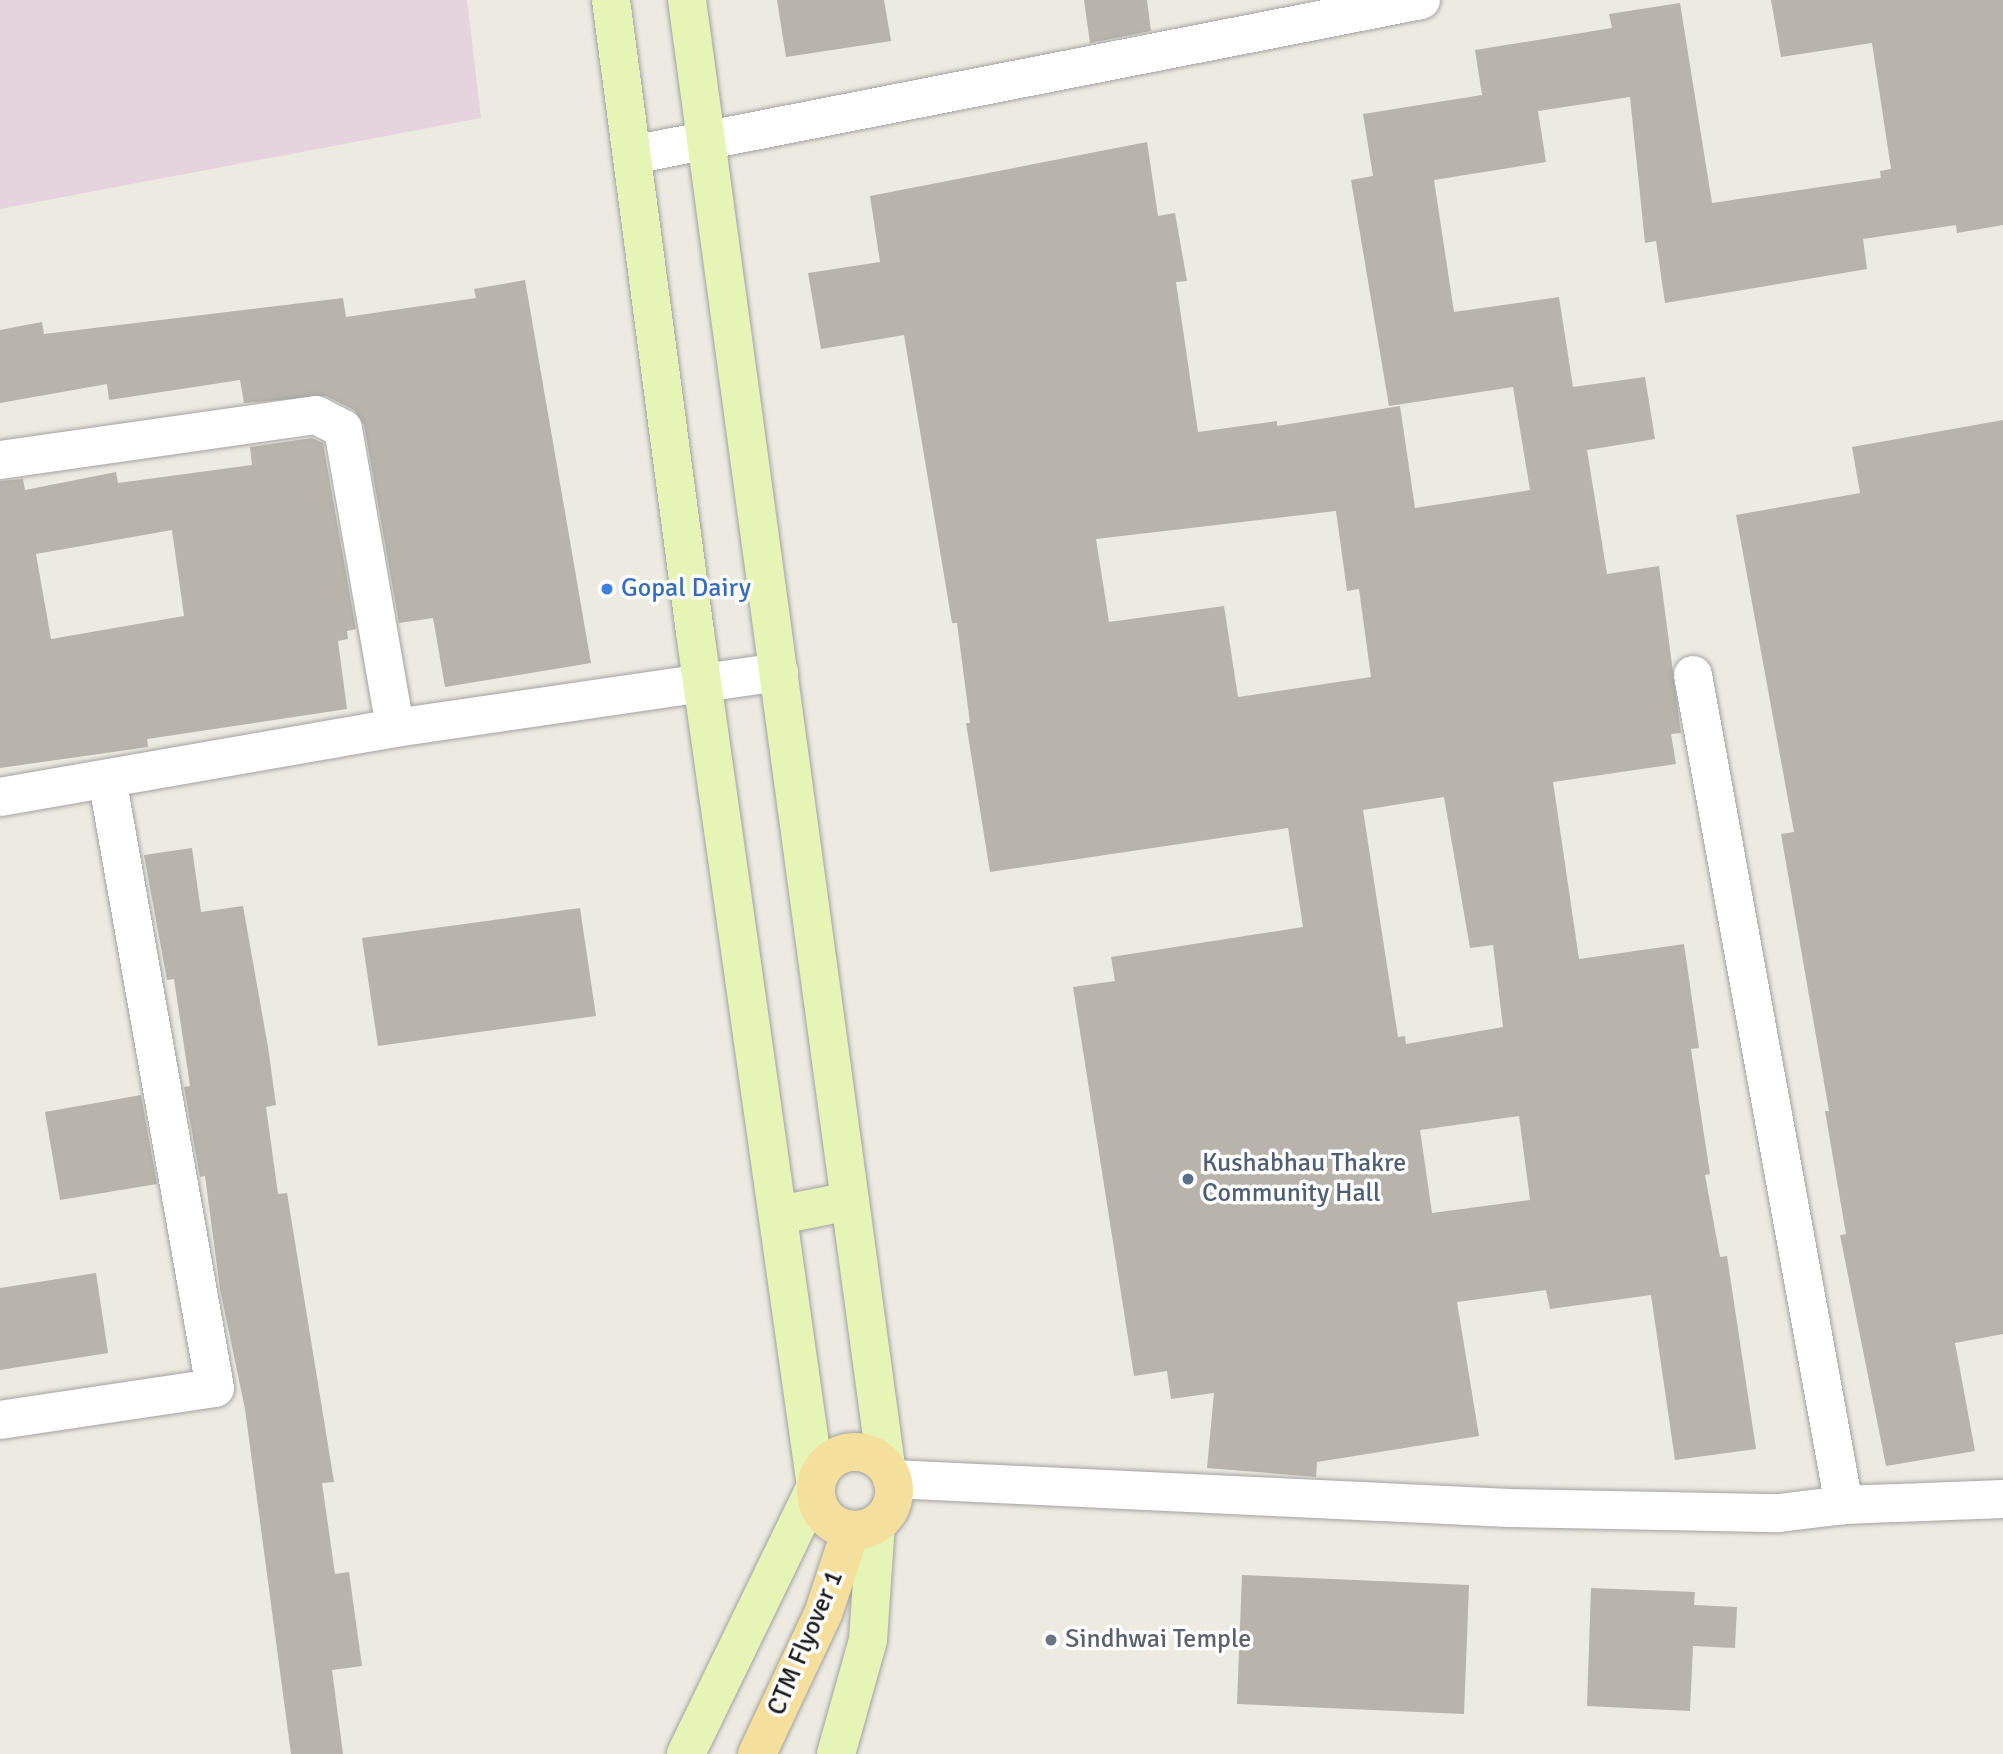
<!DOCTYPE html>
<style>
body{margin:0}
#map{position:relative;width:2003px;height:1754px;overflow:hidden;background:#eceae1;font-family:Signika,sans-serif}
div>[style]{position:absolute}
.industrial>*{inset:0;background:#e5d3de}
.building>*{inset:0;background:#b8b3ab}
.roads{filter:drop-shadow(0 0 2px #a2a2a2) drop-shadow(0 0 2px #a2a2a2)}
.minor>*{height:38px;margin:-19px;padding:0 19px;transform-origin:19px;border-radius:19px;background:#fff}
.secondary>*{height:38px;margin:-19px;padding:0 19px;transform-origin:19px;border-radius:19px;background:#e6f5b6}
.primary>*{height:38px;margin:-19px;padding:0 19px;transform-origin:19px;border-radius:19px;background:#f5df9c}
.primary>.ring{margin:-19px;padding:0;box-sizing:content-box;background:none;border:38px solid #f5df9c;border-radius:50%}
.dots>*{width:19px;height:19px;translate:-50% -50%;box-sizing:border-box;border:4px solid #fff;border-radius:50%}
span{translate:-50% -50%;white-space:nowrap;text-align:center;line-height:1.15;-webkit-text-stroke:7px #fff;paint-order:stroke}
.shop-label{font-size:26px;color:#366cbe}
.left{translate:0 -50%;text-align:left}
.service-label{font-size:26px;color:#4e5e75}
.worship-label{font-size:26px;color:#5b616d}
.street-label{font-size:26px;color:#1b1b1b}
</style>
<div id="map">
<div class="industrial">
<div style="clip-path:polygon(0 0,467px 0,481px 118px,0 209px)"></div>
</div>
<div class="building">
<div style="clip-path:polygon(777px 0,884px 0,891px 41px,786px 57px)"></div>
<div style="clip-path:polygon(1084px 0,1147px 0,1151px 31px,1090px 43px)"></div>
<div style="clip-path:polygon(evenodd,1771px 0,2003px 0,2003px 225px,1957px 233px,1956px 225px,1863px 239px,1867px 269px,1665px 303px,1656px 241px,1645px 243px,1630px 97px,1538px 111px,1546px 162px,1434px 180px,1454px 312px,1559px 297px,1573px 387px,1645px 377px,1655px 439px,1587px 450px,1607px 574px,1659px 566px,1681px 733px,1671px 734px,1676px 764px,1553px 782px,1579px 959px,1684px 944px,1699px 1048px,1691px 1049px,1710px 1174px,1705px 1175px,1720px 1257px,1727px 1256px,1756px 1449px,1675px 1460px,1651px 1295px,1550px 1309px,1546px 1290px,1457px 1302px,1479px 1436px,1317px 1462px,1316px 1477px,1207px 1468px,1214px 1393px,1171px 1399px,1167px 1371px,1134px 1376px,1073px 987px,1115px 981px,1111px 957px,1303px 927px,1288px 828px,990px 872px,966px 723px,970px 723px,957px 623px,952px 623px,904px 335px,821px 349px,808px 273px,880px 262px,870px 196px,1147px 142px,1158px 216px,1175px 213px,1187px 281px,1176px 282px,1198px 432px,1277px 421px,1277px 426px,1400px 406px,1415px 508px,1530px 490px,1513px 387px,1389px 406px,1351px 180px,1373px 176px,1363px 114px,1482px 95px,1475px 50px,1612px 28px,1609px 14px,1680px 3px,1712px 203px,1881px 178px,1880px 171px,1891px 169px,1872px 43px,1781px 57px,1771px 0,1336px 511px,1347px 591px,1359px 589px,1371px 677px,1238px 697px,1224px 606px,1109px 622px,1096px 539px,1336px 511px,1771px 0,1444px 797px,1470px 948px,1493px 945px,1503px 1027px,1406px 1044px,1405px 1036px,1398px 1037px,1363px 810px,1444px 797px,1771px 0,1519px 1116px,1530px 1200px,1432px 1213px,1420px 1130px,1519px 1116px)"></div>
<div style="clip-path:polygon(525px 280px,591px 663px,445px 687px,433px 618px,399px 623px,364px 425px,354px 410px,326px 396px,244px 403px,240px 380px,109px 400px,107px 384px,0 403px,0 330px,42px 322px,44px 334px,343px 298px,346px 317px,476px 298px,474px 289px)"></div>
<div style="clip-path:polygon(2003px 420px,2003px 1334px,1955px 1343px,1975px 1451px,1886px 1466px,1840px 1235px,1846px 1234px,1825px 1111px,1829px 1111px,1781px 834px,1794px 832px,1736px 515px,1860px 493px,1852px 447px)"></div>
<div style="clip-path:polygon(evenodd,312px 438px,323px 443px,356px 629px,347px 631px,348px 639px,338px 641px,347px 709px,147px 739px,148px 747px,0 768px,0 481px,23px 479px,25px 490px,116px 472px,118px 483px,252px 465px,250px 447px,312px 438px,172px 530px,184px 616px,51px 639px,36px 554px,172px 530px)"></div>
<div style="clip-path:polygon(192px 848px,201px 912px,243px 906px,268px 1047px,276px 1105px,266px 1107px,278px 1194px,287px 1193px,334px 1482px,322px 1483px,335px 1574px,349px 1572px,362px 1666px,332px 1670px,343px 1754px,291px 1754px,245px 1409px,220px 1289px,205px 1176px,200px 1177px,184px 1087px,190px 1086px,174px 979px,167px 980px,144px 855px)"></div>
<div style="clip-path:polygon(580px 908px,596px 1016px,378px 1046px,362px 938px)"></div>
<div style="clip-path:polygon(141px 1095px,157px 1184px,60px 1200px,45px 1112px)"></div>
<div style="clip-path:polygon(96px 1273px,108px 1353px,0 1370px,0 1288px)"></div>
<div style="clip-path:polygon(1242px 1575px,1469px 1585px,1464px 1714px,1237px 1704px)"></div>
<div style="clip-path:polygon(1591px 1588px,1695px 1592px,1694px 1605px,1737px 1607px,1735px 1648px,1693px 1646px,1690px 1711px,1587px 1706px)"></div>
</div>
<div class="roads">
<div class="minor">
<div style="left:632px;top:155px;width:804px;rotate:-11.11deg"></div>
<div style="left:0;top:460px;width:319px;rotate:-8.1deg"></div>
<div style="left:316px;top:415px;width:30px;rotate:27deg"></div>
<div style="left:343px;top:429px;width:303px;rotate:80.1deg"></div>
<div style="left:1693px;top:675px;width:844px;rotate:79.69deg"></div>
<div style="left:0;top:797px;width:401px;rotate:-9.9deg"></div>
<div style="left:395px;top:728px;width:388px;rotate:-8.3deg"></div>
<div style="left:0;top:1420px;width:217px;rotate:-8.5deg"></div>
<div style="left:215px;top:1388px;width:619px;rotate:-100.04deg"></div>
<div style="left:892px;top:1479px;width:618px;rotate:2.69deg"></div>
<div style="left:1509px;top:1508px;width:270px;rotate:1.1deg"></div>
<div style="left:1779px;top:1513px;width:65px;rotate:-7deg"></div>
<div style="left:1844px;top:1505px;width:159px;rotate:-2.2deg"></div>
</div>
<div class="secondary">
<div style="left:611px;top:0;width:638px;rotate:82.43deg"></div>
<div style="left:695px;top:632px;width:863px;rotate:81.94deg"></div>
<div style="left:816px;top:1486px;width:298px;rotate:115.9deg"></div>
<div style="left:687px;top:0;width:1480px;rotate:82.27deg"></div>
<div style="left:779px;top:1215px;width:72px;rotate:-11.2deg"></div>
<div style="left:836px;top:1754px;width:118px;rotate:-74.3deg"></div>
<div style="left:868px;top:1640px;width:116px;rotate:-86.1deg"></div>
</div>
<div class="primary">
<div class="ring" style="left:816px;top:1452px;width:40px;height:40px"></div>
<div style="left:757px;top:1754px;width:155px;rotate:-64.8deg"></div>
<div style="left:823px;top:1614px;width:89px;rotate:-71.6deg"></div>
</div>
</div>
<div class="dots">
<div style="left:607px;top:589px;background:#3f7fe0"></div>
<div style="left:1188px;top:1179px;background:#5c6f8a"></div>
<div style="left:1051px;top:1640px;background:#6b7280"></div>
</div>
<div class="shop-label">
<span class="left" style="left:621px;top:589px">Gopal Dairy</span>
</div>
<div class="service-label">
<span class="left" style="left:1202px;top:1179px">Kushabhau Thakre<br>Community Hall</span>
</div>
<div class="worship-label">
<span class="left" style="left:1065px;top:1640px">Sindhwai Temple</span>
</div>
<div class="street-label">
<span style="left:806px;top:1643px;rotate:-67deg">CTM Flyover 1</span>
</div>
</div>
